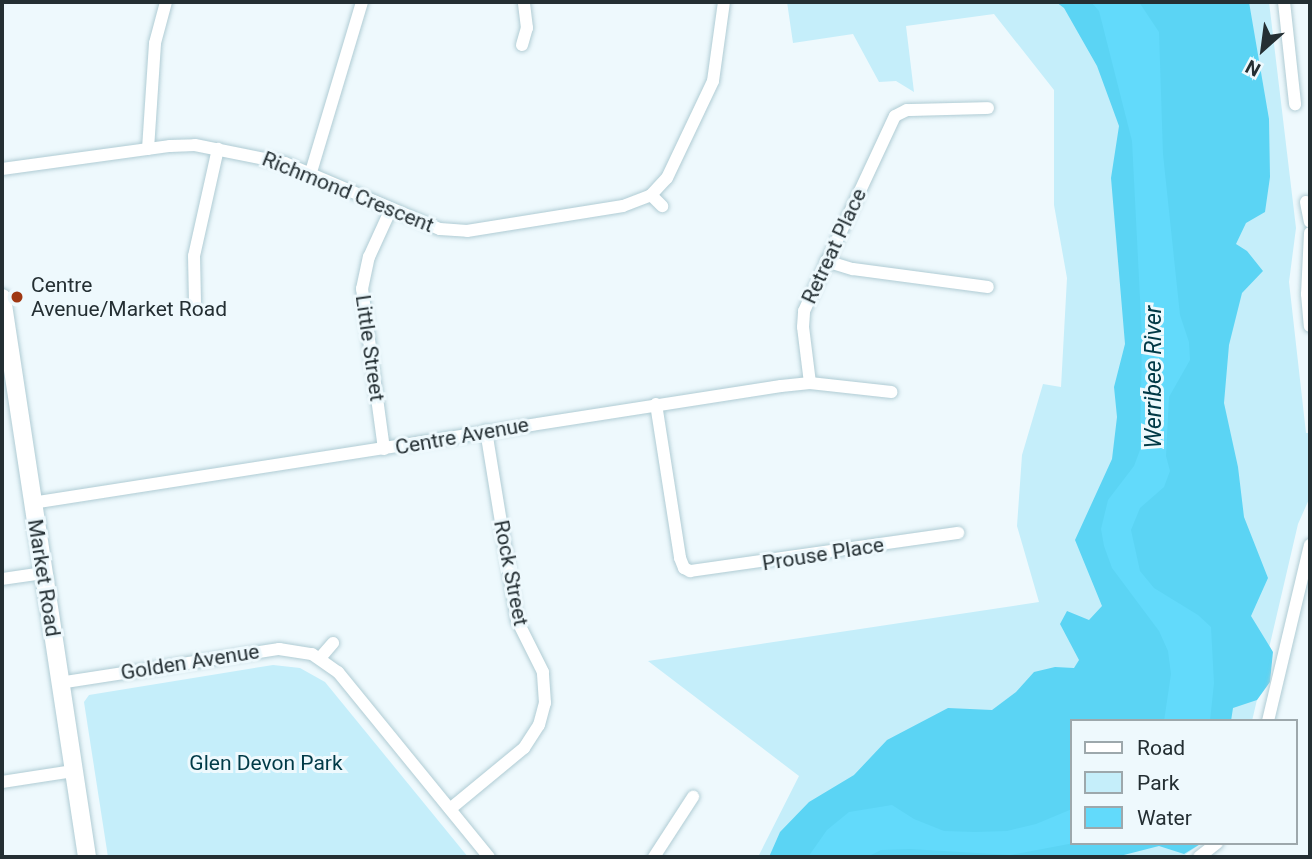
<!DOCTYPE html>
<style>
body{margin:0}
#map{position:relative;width:1312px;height:859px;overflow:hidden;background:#eef9fd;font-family:Roboto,sans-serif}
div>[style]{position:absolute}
.green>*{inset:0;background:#c5eefa}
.forest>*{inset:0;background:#5bd4f4}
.water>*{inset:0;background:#62dafb}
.roads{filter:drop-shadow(0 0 2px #b0ccd4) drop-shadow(0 0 2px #b0ccd4)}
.street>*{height:12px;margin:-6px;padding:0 6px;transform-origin:6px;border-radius:6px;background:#fff}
.secondary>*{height:18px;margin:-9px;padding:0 9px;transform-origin:9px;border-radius:9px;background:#fff}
.dots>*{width:19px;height:19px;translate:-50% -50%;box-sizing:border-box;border:4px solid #eef9fd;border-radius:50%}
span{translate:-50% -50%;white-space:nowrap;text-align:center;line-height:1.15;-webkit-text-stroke:6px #eef9fd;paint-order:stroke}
.street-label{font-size:21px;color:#242f33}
.poi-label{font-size:21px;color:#242f33}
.left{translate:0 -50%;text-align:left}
.park-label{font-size:21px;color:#003a47}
.water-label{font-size:23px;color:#003946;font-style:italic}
.frame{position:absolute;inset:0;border:4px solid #242f33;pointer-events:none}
.legend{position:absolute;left:1070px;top:719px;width:228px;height:126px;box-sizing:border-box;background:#eef9fd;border:2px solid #9da8ac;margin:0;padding:9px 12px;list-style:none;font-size:21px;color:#242f33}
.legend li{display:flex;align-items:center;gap:14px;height:35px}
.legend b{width:35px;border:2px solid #9da8ac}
.north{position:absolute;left:1228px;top:14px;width:70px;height:70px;-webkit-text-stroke:5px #eef9fd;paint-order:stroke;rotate:208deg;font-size:19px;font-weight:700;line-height:28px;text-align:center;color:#242f33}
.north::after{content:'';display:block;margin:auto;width:24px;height:32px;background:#242f33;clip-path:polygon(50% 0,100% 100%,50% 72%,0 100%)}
</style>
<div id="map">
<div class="green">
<div style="clip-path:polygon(787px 2px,1269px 2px,1296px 228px,1289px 282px,1306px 433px,1310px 433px,1310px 497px,1298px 524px,1252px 721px,1072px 721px,1072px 843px,1202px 843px,1182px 857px,758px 857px,799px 776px,648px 661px,1039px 602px,1017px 526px,1022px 455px,1043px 384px,1061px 387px,1067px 278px,1054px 205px,1054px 90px,994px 14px,906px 26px,914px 92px,896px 81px,879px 82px,853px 34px,793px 43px)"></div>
<div style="clip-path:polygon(273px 665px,300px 668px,325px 682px,468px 857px,108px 857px,84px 702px,89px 695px)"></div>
</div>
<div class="forest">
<div style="clip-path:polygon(1056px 2px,1249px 2px,1269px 119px,1270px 177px,1265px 212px,1246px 223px,1236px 244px,1247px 251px,1263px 271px,1242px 293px,1229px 345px,1224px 403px,1238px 467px,1244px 517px,1268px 578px,1251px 616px,1273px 652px,1270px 682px,1257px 700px,1233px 708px,1231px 721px,1072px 721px,1072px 843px,1202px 843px,1184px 854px,1159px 846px,1116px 857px,769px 857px,780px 832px,809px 802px,854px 775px,887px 740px,948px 708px,992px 710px,1016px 692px,1034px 672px,1055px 667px,1074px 668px,1079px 660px,1060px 624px,1067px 611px,1089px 620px,1102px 606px,1075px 540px,1112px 459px,1117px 417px,1114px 387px,1125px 344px,1111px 178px,1119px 126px,1097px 66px,1064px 8px)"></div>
</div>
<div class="water">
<div style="clip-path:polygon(1091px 2px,1139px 2px,1159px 32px,1163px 154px,1180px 315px,1189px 342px,1190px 360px,1169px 397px,1166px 456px,1170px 471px,1164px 487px,1140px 508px,1131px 530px,1140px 571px,1154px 588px,1198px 615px,1211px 627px,1214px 683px,1210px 721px,1164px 721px,1171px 674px,1168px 651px,1159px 631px,1112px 568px,1104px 546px,1101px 529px,1108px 500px,1134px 466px,1140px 450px,1142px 338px,1132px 141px,1099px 11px)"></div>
<div style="clip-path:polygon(892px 805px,914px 819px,944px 831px,975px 832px,1007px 831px,1036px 824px,1072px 809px,1074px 843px,1010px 855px,910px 849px,881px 850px,867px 857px,808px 857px,827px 830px,849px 812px)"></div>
</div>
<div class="roads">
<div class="street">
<div style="left:1284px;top:2px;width:103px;rotate:83.8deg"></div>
<div style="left:522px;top:45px;width:18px;rotate:-74deg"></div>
<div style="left:527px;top:28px;width:26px;rotate:-97deg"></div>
<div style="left:148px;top:149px;width:106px;rotate:-86.2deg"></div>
<div style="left:155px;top:43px;width:42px;rotate:-75deg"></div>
<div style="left:2px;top:169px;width:170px;rotate:-7.8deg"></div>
<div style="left:170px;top:146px;width:25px;rotate:-2deg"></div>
<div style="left:195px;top:145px;width:92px;rotate:11.3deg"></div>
<div style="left:285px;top:163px;width:168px;rotate:23.1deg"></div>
<div style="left:440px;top:229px;width:27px;rotate:4deg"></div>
<div style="left:467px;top:231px;width:158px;rotate:-9.1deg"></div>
<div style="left:623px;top:206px;width:30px;rotate:-21deg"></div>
<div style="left:651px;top:195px;width:23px;rotate:-47deg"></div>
<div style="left:667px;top:178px;width:107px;rotate:-64.6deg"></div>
<div style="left:713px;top:81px;width:80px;rotate:-82.1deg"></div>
<div style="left:311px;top:172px;width:177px;rotate:-73.3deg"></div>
<div style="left:651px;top:195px;width:16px;rotate:45deg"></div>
<div style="left:1306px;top:202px;width:20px;rotate:79deg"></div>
<div style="left:1310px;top:233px;width:61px;rotate:92.8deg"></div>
<div style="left:1307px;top:294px;width:32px;rotate:85deg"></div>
<div style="left:826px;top:261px;width:28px;rotate:17deg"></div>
<div style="left:853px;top:269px;width:136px;rotate:7.6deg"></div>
<div style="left:195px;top:303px;width:47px;rotate:-91.2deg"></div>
<div style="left:194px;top:256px;width:110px;rotate:-77.4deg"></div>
<div style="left:810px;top:383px;width:56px;rotate:-97.1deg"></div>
<div style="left:803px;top:327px;width:16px;rotate:-86deg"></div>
<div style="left:804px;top:311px;width:215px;rotate:-65deg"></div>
<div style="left:895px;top:116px;width:13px;rotate:-27deg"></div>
<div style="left:907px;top:110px;width:81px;rotate:-1.4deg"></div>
<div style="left:656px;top:404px;width:156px;rotate:81.1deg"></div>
<div style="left:680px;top:558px;width:11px;rotate:68deg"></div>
<div style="left:684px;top:568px;width:7px;rotate:27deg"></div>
<div style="left:690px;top:571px;width:271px;rotate:-8.1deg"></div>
<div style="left:384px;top:449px;width:162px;rotate:-97.8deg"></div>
<div style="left:362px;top:289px;width:33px;rotate:-78deg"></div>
<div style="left:369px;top:257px;width:53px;rotate:-65.4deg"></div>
<div style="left:32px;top:503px;width:758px;rotate:-8.88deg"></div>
<div style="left:781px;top:386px;width:29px;rotate:-6deg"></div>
<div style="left:810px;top:383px;width:82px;rotate:6.3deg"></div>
<div style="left:2px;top:579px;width:41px;rotate:-8.3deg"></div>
<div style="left:320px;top:658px;width:20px;rotate:-49deg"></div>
<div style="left:59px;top:683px;width:223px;rotate:-8.8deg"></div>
<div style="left:279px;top:649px;width:33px;rotate:9deg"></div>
<div style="left:312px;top:654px;width:32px;rotate:35deg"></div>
<div style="left:338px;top:672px;width:239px;rotate:50.8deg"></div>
<div style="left:1268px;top:721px;width:181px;rotate:-76.6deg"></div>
<div style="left:2px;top:782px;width:72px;rotate:-8.8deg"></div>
<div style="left:450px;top:809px;width:96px;rotate:-39.5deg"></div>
<div style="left:524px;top:748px;width:27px;rotate:-57deg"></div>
<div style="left:539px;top:725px;width:23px;rotate:-75deg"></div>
<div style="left:545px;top:703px;width:31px;rotate:-94deg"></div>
<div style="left:543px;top:672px;width:58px;rotate:-116.6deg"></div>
<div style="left:517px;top:620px;width:192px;rotate:-99.3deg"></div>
<div style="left:654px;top:857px;width:72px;rotate:-57deg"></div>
<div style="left:1199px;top:857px;width:23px;rotate:-38deg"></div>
</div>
<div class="secondary">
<div style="left:2px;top:298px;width:565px;rotate:81.35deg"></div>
</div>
</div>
<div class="dots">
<div style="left:17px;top:297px;background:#9f3813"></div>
</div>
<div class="street-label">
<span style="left:348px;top:192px;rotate:22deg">Richmond Crescent</span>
<span style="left:834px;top:246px;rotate:-65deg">Retreat Place</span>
<span style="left:370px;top:348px;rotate:82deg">Little Street</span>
<span style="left:462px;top:436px;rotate:-10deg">Centre Avenue</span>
<span style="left:823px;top:554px;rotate:-9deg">Prouse Place</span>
<span style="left:511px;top:573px;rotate:79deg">Rock Street</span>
<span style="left:44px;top:578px;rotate:81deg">Market Road</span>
<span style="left:190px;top:662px;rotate:-9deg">Golden Avenue</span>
</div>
<div class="poi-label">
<span class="left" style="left:31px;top:297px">Centre<br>Avenue/Market Road</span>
</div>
<div class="park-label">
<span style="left:266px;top:763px">Glen Devon Park</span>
</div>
<div class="water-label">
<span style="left:1154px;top:377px;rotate:-90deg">Werribee River</span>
</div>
<div class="frame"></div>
<ul class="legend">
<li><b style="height:9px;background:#fff"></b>Road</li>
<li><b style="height:19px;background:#c5eefa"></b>Park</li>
<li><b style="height:19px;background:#62dafb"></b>Water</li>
</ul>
<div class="north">N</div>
</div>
